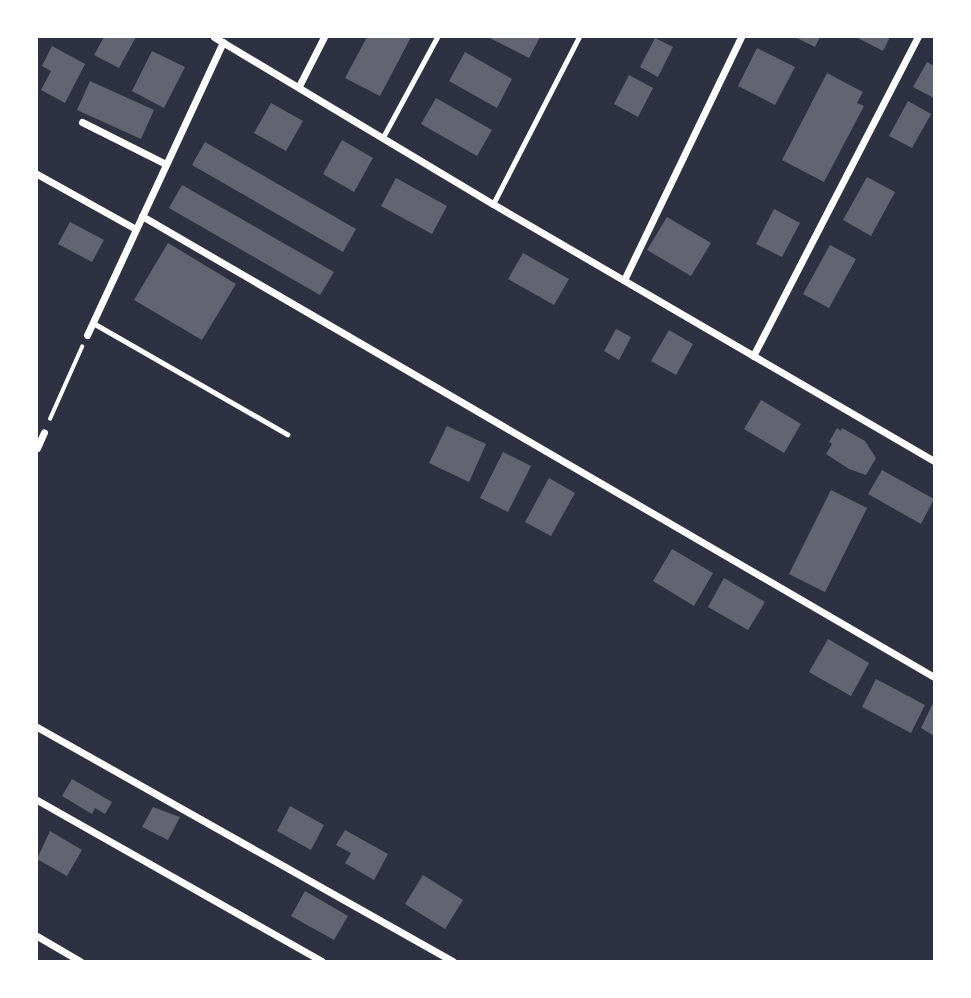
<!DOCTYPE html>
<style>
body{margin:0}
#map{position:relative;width:971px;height:998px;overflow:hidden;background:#2d3142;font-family:"DM Sans",sans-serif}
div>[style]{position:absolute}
.building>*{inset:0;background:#626471}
.path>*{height:3.5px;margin:-1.75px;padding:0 1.75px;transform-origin:1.75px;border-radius:1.75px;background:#fff}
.service>*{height:5px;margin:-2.5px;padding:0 2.5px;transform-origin:2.5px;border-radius:2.5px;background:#fff}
.minor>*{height:7px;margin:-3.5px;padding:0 3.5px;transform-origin:3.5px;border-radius:3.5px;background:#fff}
span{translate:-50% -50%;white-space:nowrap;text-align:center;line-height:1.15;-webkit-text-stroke:5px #fff;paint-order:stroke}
.frame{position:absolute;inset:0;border:38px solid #fff;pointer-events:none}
</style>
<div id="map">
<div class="building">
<div style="clip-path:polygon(104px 37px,136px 37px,119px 68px,94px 55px)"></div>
<div style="clip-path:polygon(367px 37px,411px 37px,380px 96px,345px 78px)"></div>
<div style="clip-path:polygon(488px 37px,540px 37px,529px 58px)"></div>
<div style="clip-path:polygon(795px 37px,820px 37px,815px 47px)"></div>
<div style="clip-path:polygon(856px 37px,890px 37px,883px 51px)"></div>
<div style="clip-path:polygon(655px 38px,673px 47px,658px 77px,640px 67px)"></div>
<div style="clip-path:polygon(52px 46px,85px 64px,65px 103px,41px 90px,51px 71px,42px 66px)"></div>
<div style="clip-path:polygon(757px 48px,795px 67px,775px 105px,738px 86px)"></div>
<div style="clip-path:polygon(152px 51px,185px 67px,164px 108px,132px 91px)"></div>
<div style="clip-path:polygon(465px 52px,512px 79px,497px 108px,449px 81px)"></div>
<div style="clip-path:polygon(927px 62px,934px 66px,934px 98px,913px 87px)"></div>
<div style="clip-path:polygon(827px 73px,863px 92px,857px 103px,864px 106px,824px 182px,782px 160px)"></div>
<div style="clip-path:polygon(629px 75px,653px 88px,638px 117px,614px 104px)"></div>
<div style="clip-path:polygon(90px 81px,154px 110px,141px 139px,77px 110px)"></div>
<div style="clip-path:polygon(436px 98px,492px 130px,477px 156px,421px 124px)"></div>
<div style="clip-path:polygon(908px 101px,931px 114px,912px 148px,889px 136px)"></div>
<div style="clip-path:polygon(271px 103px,303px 121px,286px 151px,254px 133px)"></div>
<div style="clip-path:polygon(342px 140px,373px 158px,354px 192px,323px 174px)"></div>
<div style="clip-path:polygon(205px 142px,356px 229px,343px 252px,192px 165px)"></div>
<div style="clip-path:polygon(867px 177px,895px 192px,871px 236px,843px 220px)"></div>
<div style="clip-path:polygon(396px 178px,447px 206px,432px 234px,381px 206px)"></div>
<div style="clip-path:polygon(182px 185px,334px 272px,320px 295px,169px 208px)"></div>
<div style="clip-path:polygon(774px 209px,800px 223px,782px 257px,756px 244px)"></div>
<div style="clip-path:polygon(667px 217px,711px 243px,691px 276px,647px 250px)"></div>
<div style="clip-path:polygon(70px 222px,104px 240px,92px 262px,58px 244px)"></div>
<div style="clip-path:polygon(168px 243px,236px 284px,202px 340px,134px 300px)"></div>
<div style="clip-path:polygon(830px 245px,856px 259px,829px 308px,803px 294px)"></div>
<div style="clip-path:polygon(523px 253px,569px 279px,554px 305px,508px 279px)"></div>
<div style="clip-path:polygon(616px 329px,631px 337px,619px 360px,604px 351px)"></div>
<div style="clip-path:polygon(669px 330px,693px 344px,676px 375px,651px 361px)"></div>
<div style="clip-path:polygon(761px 400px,801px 424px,784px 453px,744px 429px)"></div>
<div style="clip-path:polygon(447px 426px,486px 444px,469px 482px,429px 463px)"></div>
<div style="clip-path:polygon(837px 428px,841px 431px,842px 428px,865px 441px,876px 458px,866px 475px,849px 469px,826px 454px,832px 444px,829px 442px)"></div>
<div style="clip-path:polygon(503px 452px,531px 466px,508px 512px,480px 498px)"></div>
<div style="clip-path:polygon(882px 470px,934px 499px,921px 524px,868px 494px)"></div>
<div style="clip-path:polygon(549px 478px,575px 493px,551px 536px,525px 522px)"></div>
<div style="clip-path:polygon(831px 490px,867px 508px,825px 592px,789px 574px)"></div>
<div style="clip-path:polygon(672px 549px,713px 573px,694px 606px,653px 581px)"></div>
<div style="clip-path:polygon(724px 578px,765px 602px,748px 630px,708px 607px)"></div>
<div style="clip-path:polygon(828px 639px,869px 663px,851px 696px,809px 672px)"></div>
<div style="clip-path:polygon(876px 679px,925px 705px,911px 733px,862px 707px)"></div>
<div style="clip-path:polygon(934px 701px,934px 736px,921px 728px)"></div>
<div style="clip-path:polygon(72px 779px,112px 802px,105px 814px,95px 808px,92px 814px,62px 796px)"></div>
<div style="clip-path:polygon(290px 806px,324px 825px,311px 850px,277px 831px)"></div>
<div style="clip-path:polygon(153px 807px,180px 817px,168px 840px,142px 827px)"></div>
<div style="clip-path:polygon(345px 830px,388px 854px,374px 880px,345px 863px,351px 853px,336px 845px)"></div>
<div style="clip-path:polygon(50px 831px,82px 850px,67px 876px,37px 859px)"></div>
<div style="clip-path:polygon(423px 875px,463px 900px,445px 929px,405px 904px)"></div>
<div style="clip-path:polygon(305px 891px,348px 916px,334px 940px,291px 916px)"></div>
</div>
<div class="path">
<div style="left:50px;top:419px;width:79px;rotate:-66deg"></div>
</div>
<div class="service">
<div style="left:383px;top:137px;width:114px;rotate:-61.6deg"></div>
<div style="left:493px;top:204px;width:188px;rotate:-62.8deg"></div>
<div style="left:93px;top:323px;width:224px;rotate:29.8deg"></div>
</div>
<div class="minor">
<div style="left:214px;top:37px;width:325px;rotate:30.9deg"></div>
<div style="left:493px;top:204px;width:510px;rotate:30.23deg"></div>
<div style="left:299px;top:86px;width:55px;rotate:-63deg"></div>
<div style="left:82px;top:122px;width:94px;rotate:26.6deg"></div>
<div style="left:37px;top:174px;width:113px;rotate:29.1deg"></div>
<div style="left:142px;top:216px;width:916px;rotate:30.2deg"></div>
<div style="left:624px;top:280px;width:270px;rotate:-64.3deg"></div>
<div style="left:87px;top:335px;width:323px;rotate:-65.1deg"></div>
<div style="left:753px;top:356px;width:359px;rotate:-62.7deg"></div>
<div style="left:37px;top:448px;width:17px;rotate:-66deg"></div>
<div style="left:37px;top:727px;width:477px;rotate:29.4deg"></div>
<div style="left:37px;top:800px;width:327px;rotate:29.5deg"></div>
<div style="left:37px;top:936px;width:50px;rotate:30.2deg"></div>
</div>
<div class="frame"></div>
</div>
